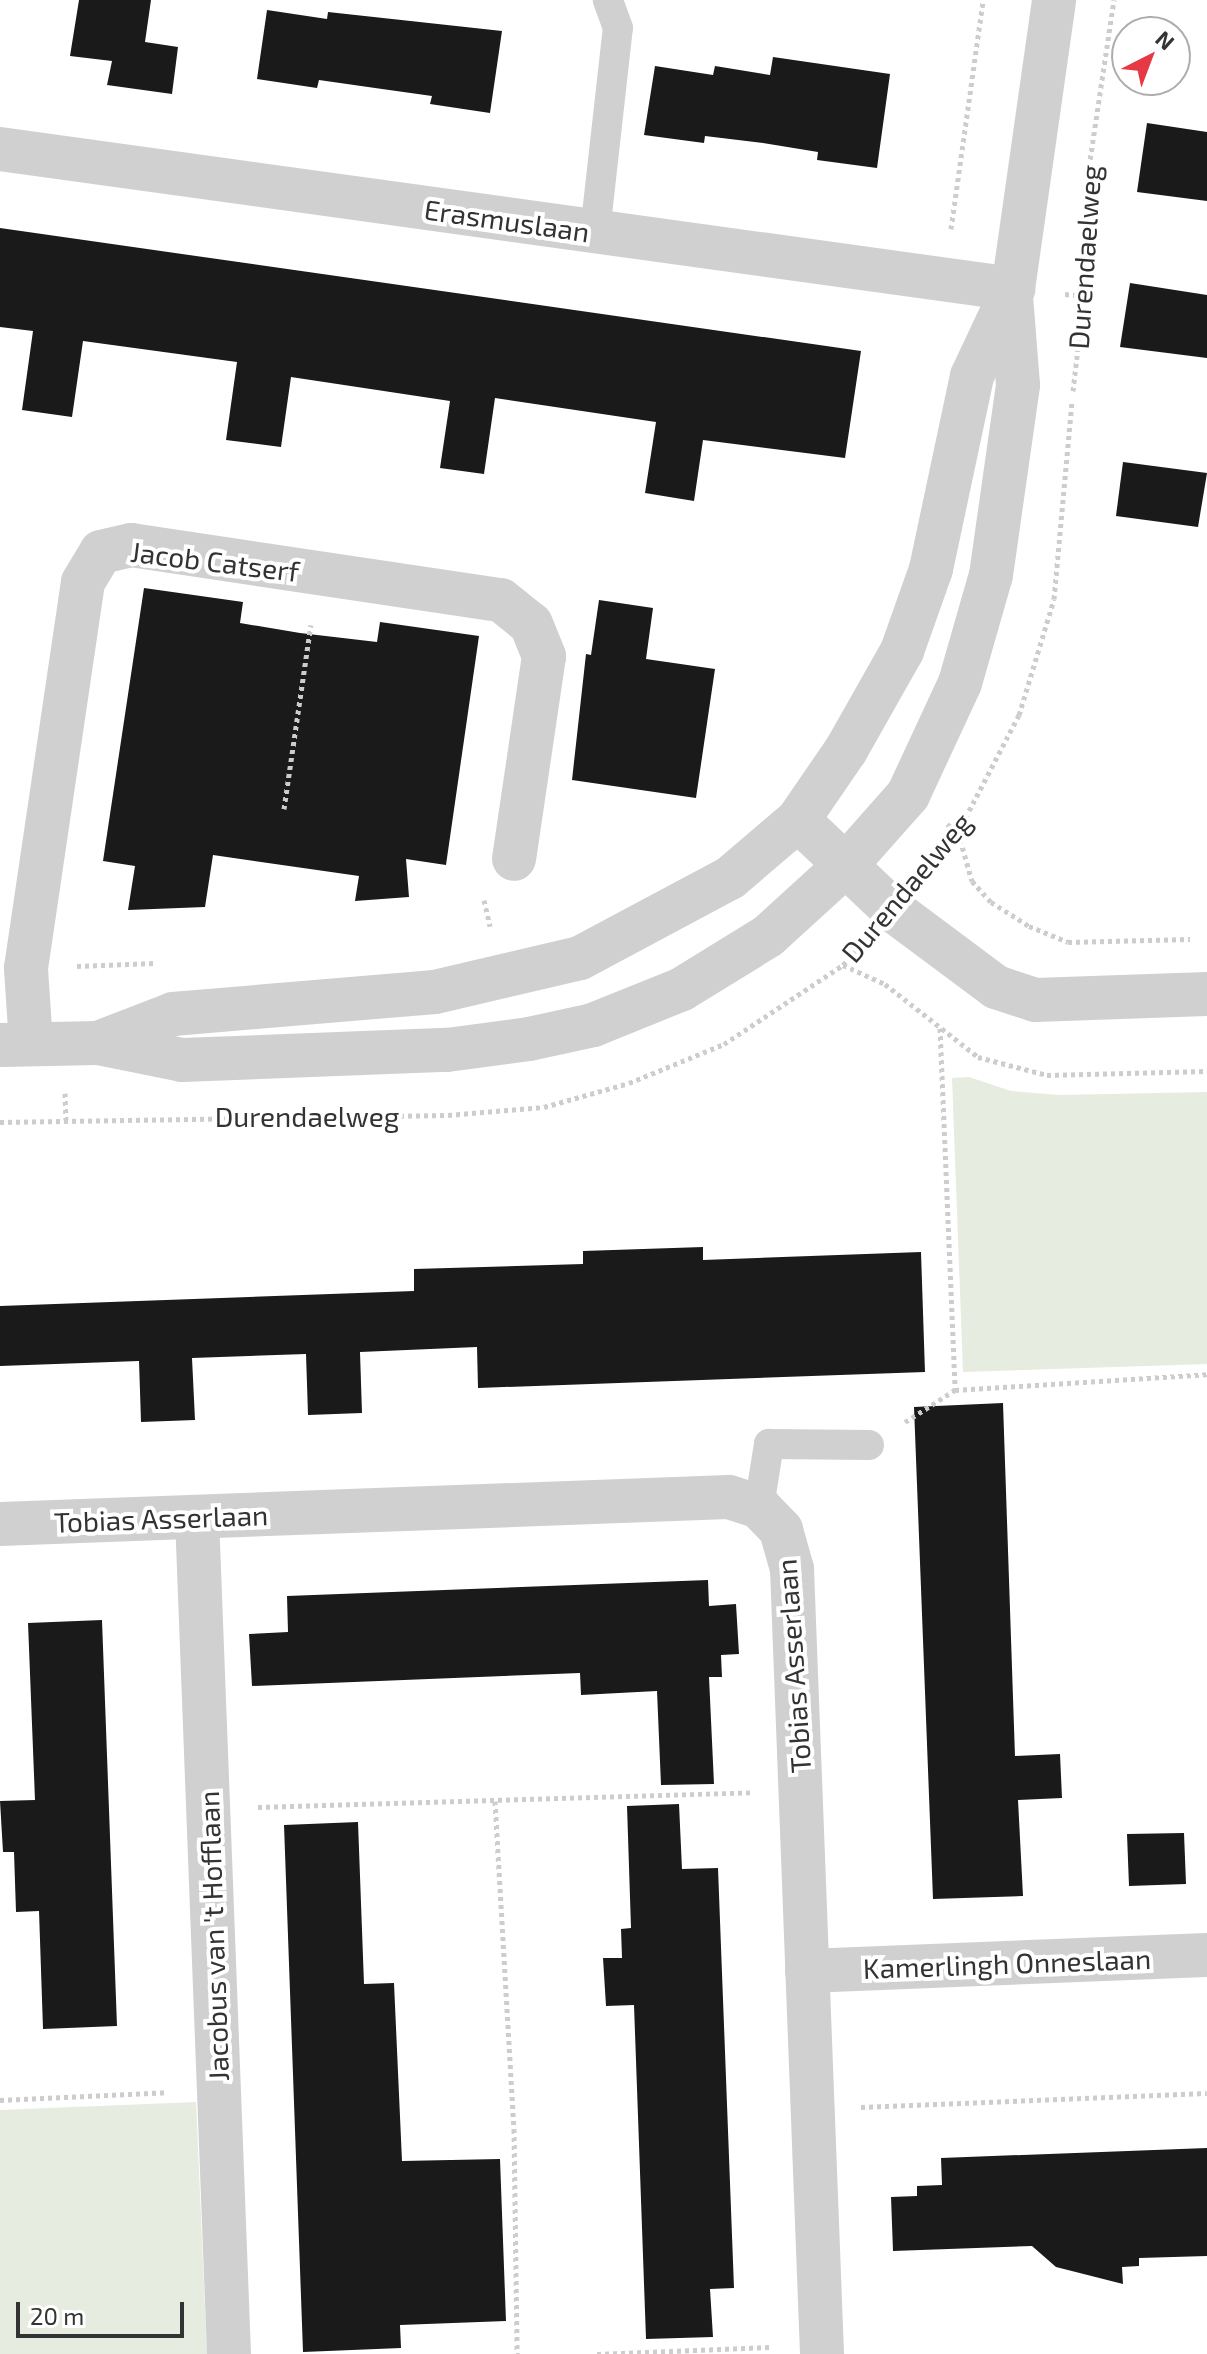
<!DOCTYPE html>
<style>
body{margin:0}
#map{position:relative;width:1207px;height:2354px;overflow:hidden;background:#fff;font-family:"Exo 2",sans-serif}
div>[style]{position:absolute}
.green>*{inset:0;background:#e6ecdf}
.building>*{inset:0;background:#1a1a1a}
.path>*{height:5px;margin-top:-2.5px;transform-origin:0;background:repeating-linear-gradient(90deg,#cdcdcd 0 4px,transparent 0 8px)}
.service>*{height:30px;margin:-15px;padding:0 15px;transform-origin:15px;border-radius:15px;background:#d0d0d0}
.minor>*{height:44px;margin:-22px;padding:0 22px;transform-origin:22px;border-radius:22px;background:#d0d0d0}
span{translate:-50% -50%;white-space:nowrap;text-align:center;line-height:1.15;-webkit-text-stroke:8px #fff;paint-order:stroke}
.street-label{font-size:28px;color:#333}
.north{position:absolute;left:1111px;top:16px;width:80px;height:80px;box-sizing:border-box;background:#fff;border:2px solid #adadad;border-radius:50%;rotate:42deg;font-size:22px;font-weight:700;line-height:32px;text-align:center;color:#333}
.north::after{content:'';display:block;margin:auto;width:28px;height:36px;background:#e63946;clip-path:polygon(50% 0,100% 100%,50% 72%,0 100%)}
.scale{position:absolute;left:16px;top:2302px;width:168px;height:36px;box-sizing:border-box;border:4px solid #333;border-top:0;padding-left:10px;font-size:24px;line-height:28px;white-space:nowrap;color:#333;-webkit-text-stroke:6px #fff;paint-order:stroke}
</style>
<div id="map">
<div class="green">
<div style="clip-path:polygon(969px 1077px,1011px 1091px,1060px 1095px,1207px 1092px,1207px 1364px,963px 1372px,952px 1078px)"></div>
<div style="clip-path:polygon(196px 2102px,207px 2354px,0 2354px,0 2110px)"></div>
</div>
<div class="building">
<div style="clip-path:polygon(79px 0,151px 0,145px 42px,178px 47px,172px 94px,107px 85px,112px 61px,70px 56px)"></div>
<div style="clip-path:polygon(267px 10px,327px 19px,328px 12px,502px 31px,490px 113px,430px 104px,432px 96px,375px 88px,319px 80px,317px 88px,257px 79px)"></div>
<div style="clip-path:polygon(773px 57px,890px 74px,877px 168px,817px 160px,818px 152px,763px 143px,705px 136px,704px 143px,644px 135px,655px 66px,713px 75px,715px 66px,770px 75px)"></div>
<div style="clip-path:polygon(1147px 123px,1207px 132px,1207px 201px,1137px 192px)"></div>
<div style="clip-path:polygon(0 228px,861px 351px,845px 458px,703px 440px,694px 501px,645px 493px,656px 422px,495px 398px,484px 474px,440px 468px,450px 401px,291px 377px,281px 447px,226px 440px,237px 362px,83px 341px,72px 417px,22px 410px,33px 331px,0 327px)"></div>
<div style="clip-path:polygon(1130px 283px,1207px 295px,1207px 358px,1120px 347px)"></div>
<div style="clip-path:polygon(1123px 462px,1207px 473px,1198px 527px,1116px 516px)"></div>
<div style="clip-path:polygon(144px 588px,243px 602px,240px 623px,300px 633px,377px 642px,380px 622px,479px 636px,446px 865px,406px 859px,409px 897px,355px 901px,359px 876px,213px 855px,205px 907px,128px 910px,135px 866px,103px 861px)"></div>
<div style="clip-path:polygon(599px 600px,653px 608px,646px 659px,715px 669px,696px 798px,572px 780px,586px 654px,591px 655px)"></div>
<div style="clip-path:polygon(703px 1247px,703px 1260px,921px 1252px,925px 1372px,478px 1388px,477px 1347px,360px 1352px,362px 1413px,308px 1415px,306px 1354px,192px 1358px,195px 1420px,141px 1422px,139px 1361px,0 1366px,0 1306px,414px 1291px,414px 1269px,583px 1264px,583px 1251px)"></div>
<div style="clip-path:polygon(1003px 1403px,1015px 1756px,1060px 1754px,1062px 1798px,1018px 1800px,1023px 1896px,933px 1899px,914px 1407px)"></div>
<div style="clip-path:polygon(708px 1580px,709px 1606px,736px 1604px,739px 1654px,721px 1655px,722px 1677px,709px 1677px,714px 1784px,661px 1785px,657px 1691px,581px 1695px,580px 1673px,252px 1686px,249px 1634px,288px 1632px,287px 1596px)"></div>
<div style="clip-path:polygon(102px 1620px,117px 2026px,43px 2029px,39px 1911px,16px 1912px,14px 1852px,3px 1852px,0 1801px,35px 1800px,28px 1623px)"></div>
<div style="clip-path:polygon(679px 1804px,682px 1869px,718px 1868px,734px 2288px,710px 2289px,713px 2337px,646px 2339px,634px 2005px,606px 2006px,603px 1958px,622px 1958px,621px 1929px,631px 1928px,627px 1806px)"></div>
<div style="clip-path:polygon(358px 1822px,364px 1984px,394px 1983px,402px 2161px,500px 2159px,506px 2321px,400px 2325px,401px 2348px,303px 2352px,284px 1825px)"></div>
<div style="clip-path:polygon(1184px 1833px,1186px 1884px,1129px 1886px,1127px 1834px)"></div>
<div style="clip-path:polygon(1207px 2148px,1207px 2256px,1139px 2258px,1139px 2266px,1122px 2267px,1123px 2284px,1056px 2267px,1032px 2246px,893px 2251px,891px 2197px,917px 2196px,917px 2186px,942px 2185px,941px 2158px)"></div>
</div>
<div class="path">
<div style="left:951px;top:229px;width:231px;rotate:-82deg"></div>
<div style="left:1065px;top:294px;width:19px;rotate:6deg"></div>
<div style="left:1073px;top:391px;width:96px;rotate:-83.4deg"></div>
<div style="left:1084px;top:296px;width:129px;rotate:-87.8deg"></div>
<div style="left:1089px;top:167px;width:169px;rotate:-81.5deg"></div>
<div style="left:284px;top:809px;width:186px;rotate:-81.7deg"></div>
<div style="left:947px;top:824px;width:14px;rotate:36deg"></div>
<div style="left:958px;top:832px;width:51px;rotate:74.1deg"></div>
<div style="left:972px;top:881px;width:28px;rotate:48deg"></div>
<div style="left:991px;top:902px;width:45px;rotate:32.3deg"></div>
<div style="left:1029px;top:926px;width:42px;rotate:22.3deg"></div>
<div style="left:1068px;top:942px;width:122px;rotate:-1.4deg"></div>
<div style="left:927px;top:871px;width:50px;rotate:-51.5deg"></div>
<div style="left:958px;top:832px;width:132px;rotate:-62.5deg"></div>
<div style="left:1019px;top:715px;width:121px;rotate:-73.2deg"></div>
<div style="left:1054px;top:599px;width:199px;rotate:-84.8deg"></div>
<div style="left:484px;top:900px;width:27px;rotate:77deg"></div>
<div style="left:843px;top:965px;width:46px;rotate:24.3deg"></div>
<div style="left:885px;top:984px;width:118px;rotate:38.1deg"></div>
<div style="left:978px;top:1057px;width:71px;rotate:14.6deg"></div>
<div style="left:1047px;top:1075px;width:160px;rotate:-1.4deg"></div>
<div style="left:77px;top:966px;width:78px;rotate:-2.2deg"></div>
<div style="left:940px;top:1028px;width:362px;rotate:87.6deg"></div>
<div style="left:955px;top:1390px;width:253px;rotate:-3.6deg"></div>
<div style="left:65px;top:1093px;width:27px;rotate:88deg"></div>
<div style="left:0;top:1122px;width:448px;rotate:-0.9deg"></div>
<div style="left:448px;top:1115px;width:96px;rotate:-4.8deg"></div>
<div style="left:544px;top:1107px;width:88px;rotate:-15.8deg"></div>
<div style="left:629px;top:1083px;width:103px;rotate:-22.3deg"></div>
<div style="left:724px;top:1044px;width:143px;rotate:-33.6deg"></div>
<div style="left:843px;top:965px;width:25px;rotate:-47deg"></div>
<div style="left:905px;top:1422px;width:59px;rotate:-32.6deg"></div>
<div style="left:495px;top:1801px;width:329px;rotate:86.7deg"></div>
<div style="left:514px;top:2129px;width:225px;rotate:89.2deg"></div>
<div style="left:258px;top:1807px;width:493px;rotate:-1.7deg"></div>
<div style="left:0;top:2100px;width:167px;rotate:-2.7deg"></div>
<div style="left:861px;top:2107px;width:346px;rotate:-2.3deg"></div>
<div style="left:597px;top:2354px;width:174px;rotate:-2.3deg"></div>
</div>
<div class="service">
<div style="left:595px;top:232px;width:205px;rotate:-83.6deg"></div>
<div style="left:618px;top:28px;width:30px;rotate:-110deg"></div>
<div style="left:759px;top:1507px;width:64px;rotate:-81deg"></div>
<div style="left:769px;top:1444px;width:100px;rotate:0.6deg"></div>
</div>
<div class="minor">
<div style="left:0;top:149px;width:1023px;rotate:7.87deg"></div>
<div style="left:798px;top:820px;width:132px;rotate:43.5deg"></div>
<div style="left:894px;top:911px;width:127px;rotate:36.7deg"></div>
<div style="left:996px;top:987px;width:41px;rotate:18.4deg"></div>
<div style="left:1035px;top:1000px;width:172px;rotate:-2deg"></div>
<div style="left:98px;top:1043px;width:80px;rotate:-21.1deg"></div>
<div style="left:173px;top:1014px;width:263px;rotate:-4.8deg"></div>
<div style="left:435px;top:992px;width:149px;rotate:-13.2deg"></div>
<div style="left:580px;top:958px;width:170px;rotate:-28.1deg"></div>
<div style="left:730px;top:878px;width:89px;rotate:-40.5deg"></div>
<div style="left:798px;top:820px;width:85px;rotate:-55.6deg"></div>
<div style="left:846px;top:750px;width:114px;rotate:-60.5deg"></div>
<div style="left:902px;top:651px;width:87px;rotate:-70.5deg"></div>
<div style="left:931px;top:569px;width:197px;rotate:-78deg"></div>
<div style="left:972px;top:376px;width:96px;rotate:-64.8deg"></div>
<div style="left:1013px;top:289px;width:292px;rotate:-81.9deg"></div>
<div style="left:31px;top:1044px;width:76px;rotate:-93.8deg"></div>
<div style="left:26px;top:968px;width:390px;rotate:-81.6deg"></div>
<div style="left:83px;top:582px;width:35px;rotate:-59deg"></div>
<div style="left:101px;top:552px;width:31px;rotate:-13deg"></div>
<div style="left:131px;top:545px;width:374px;rotate:8.5deg"></div>
<div style="left:501px;top:600px;width:38px;rotate:39deg"></div>
<div style="left:531px;top:624px;width:35px;rotate:68deg"></div>
<div style="left:544px;top:656px;width:205px;rotate:98.4deg"></div>
<div style="left:0;top:1045px;width:98px;rotate:-1.2deg"></div>
<div style="left:98px;top:1043px;width:86px;rotate:11.4deg"></div>
<div style="left:182px;top:1060px;width:265px;rotate:-2.2deg"></div>
<div style="left:447px;top:1050px;width:83px;rotate:-7.6deg"></div>
<div style="left:529px;top:1039px;width:66px;rotate:-12.3deg"></div>
<div style="left:593px;top:1025px;width:96px;rotate:-22deg"></div>
<div style="left:682px;top:989px;width:101px;rotate:-31.6deg"></div>
<div style="left:768px;top:936px;width:105px;rotate:-42.3deg"></div>
<div style="left:846px;top:865px;width:94px;rotate:-48.5deg"></div>
<div style="left:908px;top:795px;width:123px;rotate:-65.1deg"></div>
<div style="left:960px;top:683px;width:112px;rotate:-74deg"></div>
<div style="left:991px;top:575px;width:192px;rotate:-81.9deg"></div>
<div style="left:1018px;top:385px;width:88px;rotate:-94.5deg"></div>
<div style="left:197px;top:1517px;width:838px;rotate:87.81deg"></div>
<div style="left:0;top:1524px;width:729px;rotate:-2.12deg"></div>
<div style="left:729px;top:1497px;width:32px;rotate:18deg"></div>
<div style="left:759px;top:1507px;width:32px;rotate:46deg"></div>
<div style="left:781px;top:1530px;width:41px;rotate:74.2deg"></div>
<div style="left:792px;top:1569px;width:786px;rotate:87.81deg"></div>
<div style="left:807px;top:1971px;width:400px;rotate:-2.3deg"></div>
</div>
<div class="street-label">
<span style="left:507px;top:220px;rotate:8deg">Erasmuslaan</span>
<span style="left:1084px;top:257px;rotate:-86deg">Durendaelweg</span>
<span style="left:215px;top:561px;rotate:7deg">Jacob Catserf</span>
<span style="left:906px;top:887px;rotate:-50deg">Durendaelweg</span>
<span style="left:307px;top:1116px">Durendaelweg</span>
<span style="left:161px;top:1518px;rotate:-2deg">Tobias Asserlaan</span>
<span style="left:793px;top:1666px;rotate:-94deg">Tobias Asserlaan</span>
<span style="left:213px;top:1936px;rotate:-92deg">Jacobus van 't Hofflaan</span>
<span style="left:1007px;top:1963px;rotate:-2deg">Kamerlingh Onneslaan</span>
</div>
<div class="north">N</div>
<div class="scale">20 m</div>
</div>
